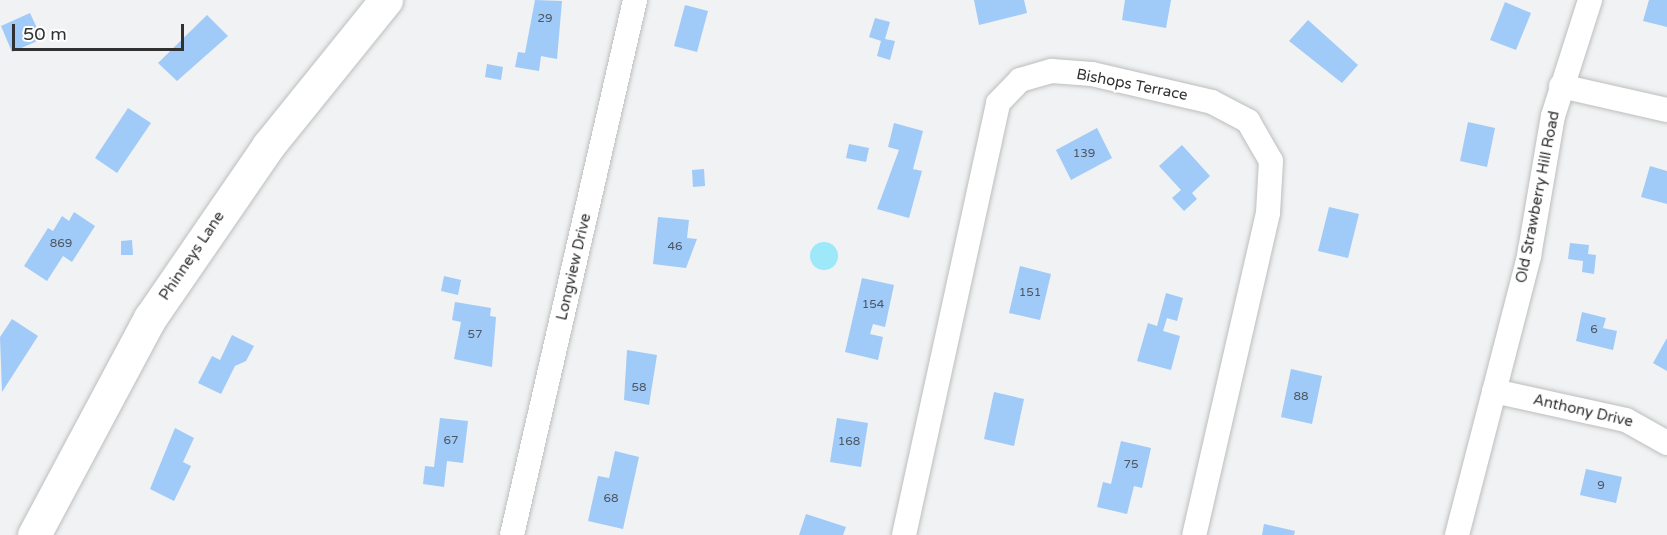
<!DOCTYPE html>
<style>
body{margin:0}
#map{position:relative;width:1667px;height:535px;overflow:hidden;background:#f1f2f3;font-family:"Varela Round",sans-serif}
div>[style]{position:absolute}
.water>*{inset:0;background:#9de9f9}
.round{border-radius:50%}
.building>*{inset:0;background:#a0caf7}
.roads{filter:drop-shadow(0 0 2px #bdbebe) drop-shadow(0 0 2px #bdbebe)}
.minor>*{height:24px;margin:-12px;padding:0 12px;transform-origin:12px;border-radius:12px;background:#fff}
.secondary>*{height:33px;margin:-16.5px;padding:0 16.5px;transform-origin:16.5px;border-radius:16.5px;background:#fff}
span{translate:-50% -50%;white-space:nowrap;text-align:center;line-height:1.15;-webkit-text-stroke:6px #fff;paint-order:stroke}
.number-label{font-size:12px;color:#4d5763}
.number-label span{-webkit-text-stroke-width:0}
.street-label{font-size:15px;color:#313132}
.scale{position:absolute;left:12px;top:24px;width:172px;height:27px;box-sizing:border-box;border:3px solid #313132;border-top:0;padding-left:8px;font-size:18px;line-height:21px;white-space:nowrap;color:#313132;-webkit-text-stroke:4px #fff;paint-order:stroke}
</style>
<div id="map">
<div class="water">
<div class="round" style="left:810px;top:242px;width:28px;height:28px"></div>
</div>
<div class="building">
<div style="clip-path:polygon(535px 0,562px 1px,557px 59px,541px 56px,539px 71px,515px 67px,518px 52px,525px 53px)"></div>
<div style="clip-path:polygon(974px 0,1024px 0,1027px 13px,979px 25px)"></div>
<div style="clip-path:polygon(1125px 0,1171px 0,1166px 28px,1122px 20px)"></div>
<div style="clip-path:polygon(1649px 0,1667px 0,1667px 27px,1643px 21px)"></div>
<div style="clip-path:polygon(1505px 2px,1531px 13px,1516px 50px,1490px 40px)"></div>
<div style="clip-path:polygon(685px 5px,708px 11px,697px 52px,674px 46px)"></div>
<div style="clip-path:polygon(30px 13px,42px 39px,12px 52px,1px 26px)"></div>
<div style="clip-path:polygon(207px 15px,228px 36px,177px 81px,158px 63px)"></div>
<div style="clip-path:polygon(875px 18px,890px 22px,885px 39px,895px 41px,890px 60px,877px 56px,881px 41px,869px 37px)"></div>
<div style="clip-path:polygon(1308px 20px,1358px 65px,1342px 83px,1289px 41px)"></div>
<div style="clip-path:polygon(487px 64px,503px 67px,501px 80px,485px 77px)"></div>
<div style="clip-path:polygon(128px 108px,151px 123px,117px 173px,95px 158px)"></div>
<div style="clip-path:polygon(1468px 122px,1495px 128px,1487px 167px,1460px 161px)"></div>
<div style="clip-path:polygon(894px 123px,923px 131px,913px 169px,922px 171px,909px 218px,877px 209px,899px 150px,888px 147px)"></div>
<div style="clip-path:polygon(1097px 128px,1112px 158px,1071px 180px,1056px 150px)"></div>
<div style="clip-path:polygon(849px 144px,869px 148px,866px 162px,846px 158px)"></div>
<div style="clip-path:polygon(1182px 145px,1210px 176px,1192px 193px,1197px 199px,1184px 211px,1172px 198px,1181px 190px,1159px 166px)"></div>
<div style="clip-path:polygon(1650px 166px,1667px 171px,1667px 204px,1641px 197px)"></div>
<div style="clip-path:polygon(704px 169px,705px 186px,693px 187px,692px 170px)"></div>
<div style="clip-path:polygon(1329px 207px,1359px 214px,1348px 258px,1318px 251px)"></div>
<div style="clip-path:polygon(74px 212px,95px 226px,72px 262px,63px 256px,47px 281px,24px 266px,48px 228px,53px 231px,62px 216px,69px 221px)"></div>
<div style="clip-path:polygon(658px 217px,689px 220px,687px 238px,697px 239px,686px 268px,653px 264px)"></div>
<div style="clip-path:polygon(132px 240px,133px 255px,121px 255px,121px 241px)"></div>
<div style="clip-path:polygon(1570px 243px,1589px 245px,1588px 254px,1596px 255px,1594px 274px,1582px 272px,1583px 261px,1568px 259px)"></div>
<div style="clip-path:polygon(1020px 266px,1051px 274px,1040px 320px,1009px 313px)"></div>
<div style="clip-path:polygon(444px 276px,461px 280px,458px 295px,441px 291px)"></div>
<div style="clip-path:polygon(862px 278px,894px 285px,885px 327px,873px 324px,870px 334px,883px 337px,878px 360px,845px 352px)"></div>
<div style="clip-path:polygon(1166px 293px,1183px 298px,1177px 321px,1167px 318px,1163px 331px,1180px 336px,1171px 370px,1137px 361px,1148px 323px,1157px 326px)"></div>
<div style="clip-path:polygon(455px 302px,491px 308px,490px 316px,496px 317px,492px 367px,454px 359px,461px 322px,452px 320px)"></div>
<div style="clip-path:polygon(1582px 312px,1606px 318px,1603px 328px,1617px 331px,1613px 350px,1576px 341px)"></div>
<div style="clip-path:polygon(12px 319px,38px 336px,2px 392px,0 337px)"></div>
<div style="clip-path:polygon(232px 335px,254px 346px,246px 361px,235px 366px,221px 394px,198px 383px,212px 356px,220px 360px)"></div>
<div style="clip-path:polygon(1667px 338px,1667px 371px,1653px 363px)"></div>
<div style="clip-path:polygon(627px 350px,657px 355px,649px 405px,624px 400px)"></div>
<div style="clip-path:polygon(1291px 369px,1322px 376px,1312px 424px,1281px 417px)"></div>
<div style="clip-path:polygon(994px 392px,1024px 399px,1014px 446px,984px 439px)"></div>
<div style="clip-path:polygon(440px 418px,468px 421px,463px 463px,447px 461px,444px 487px,423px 484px,425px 466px,434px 467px)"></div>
<div style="clip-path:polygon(837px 418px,868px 423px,861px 467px,830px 462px)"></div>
<div style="clip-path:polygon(175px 428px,194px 438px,183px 462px,191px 466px,174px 501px,150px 489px)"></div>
<div style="clip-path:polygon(1121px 441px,1151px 448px,1142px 488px,1134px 486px,1127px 514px,1097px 507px,1103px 482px,1111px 484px)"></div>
<div style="clip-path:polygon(615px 451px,639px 457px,623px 529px,588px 521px,598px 476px,609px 478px)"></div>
<div style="clip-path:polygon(1586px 469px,1622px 477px,1616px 503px,1580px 495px)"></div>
<div style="clip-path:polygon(806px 514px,846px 527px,843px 535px,799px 535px)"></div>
<div style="clip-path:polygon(1264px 524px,1295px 531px,1294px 535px,1262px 535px)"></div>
</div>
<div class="roads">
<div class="minor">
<div style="left:1561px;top:86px;width:109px;rotate:12.8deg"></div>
<div style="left:1494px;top:391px;width:135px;rotate:12.4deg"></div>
<div style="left:1626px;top:420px;width:47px;rotate:29.3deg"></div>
<div style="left:512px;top:535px;width:549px;rotate:-77.05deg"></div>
<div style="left:904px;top:535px;width:442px;rotate:-77.7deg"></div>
<div style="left:998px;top:103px;width:32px;rotate:-46deg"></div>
<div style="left:1020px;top:80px;width:33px;rotate:-16deg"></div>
<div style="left:1052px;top:71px;width:40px;rotate:4.3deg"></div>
<div style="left:1092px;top:74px;width:123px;rotate:13.1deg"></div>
<div style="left:1212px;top:102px;width:41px;rotate:27.8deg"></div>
<div style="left:1248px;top:121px;width:46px;rotate:60.1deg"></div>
<div style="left:1271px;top:161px;width:52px;rotate:93.3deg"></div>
<div style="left:1268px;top:213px;width:330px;rotate:102.9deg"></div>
<div style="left:1457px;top:535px;width:288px;rotate:-75.5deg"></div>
<div style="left:1529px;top:256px;width:142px;rotate:-80.3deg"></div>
<div style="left:1553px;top:116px;width:122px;rotate:-72.3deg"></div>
</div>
<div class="secondary">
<div style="left:34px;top:535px;width:246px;rotate:-61.9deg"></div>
<div style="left:150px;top:318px;width:209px;rotate:-55.5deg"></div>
<div style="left:268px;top:146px;width:188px;rotate:-51.1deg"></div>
</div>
</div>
<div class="number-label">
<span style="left:545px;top:19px">29</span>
<span style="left:1084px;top:154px">139</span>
<span style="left:61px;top:244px">869</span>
<span style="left:675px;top:247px">46</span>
<span style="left:1030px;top:293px">151</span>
<span style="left:873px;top:305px">154</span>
<span style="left:1594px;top:330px">6</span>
<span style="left:475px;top:335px">57</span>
<span style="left:639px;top:388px">58</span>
<span style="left:1301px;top:397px">88</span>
<span style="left:451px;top:441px">67</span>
<span style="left:849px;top:442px">168</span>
<span style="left:1131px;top:465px">75</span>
<span style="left:1601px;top:486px">9</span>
<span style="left:611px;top:499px">68</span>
</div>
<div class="street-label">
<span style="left:1132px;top:85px;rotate:11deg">Bishops Terrace</span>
<span style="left:1538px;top:197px;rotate:-79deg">Old Strawberry Hill Road</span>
<span style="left:192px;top:256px;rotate:-56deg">Phinneys Lane</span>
<span style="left:574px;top:267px;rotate:-77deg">Longview Drive</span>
<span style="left:1583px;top:411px;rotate:13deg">Anthony Drive</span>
</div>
<div class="scale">50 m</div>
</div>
